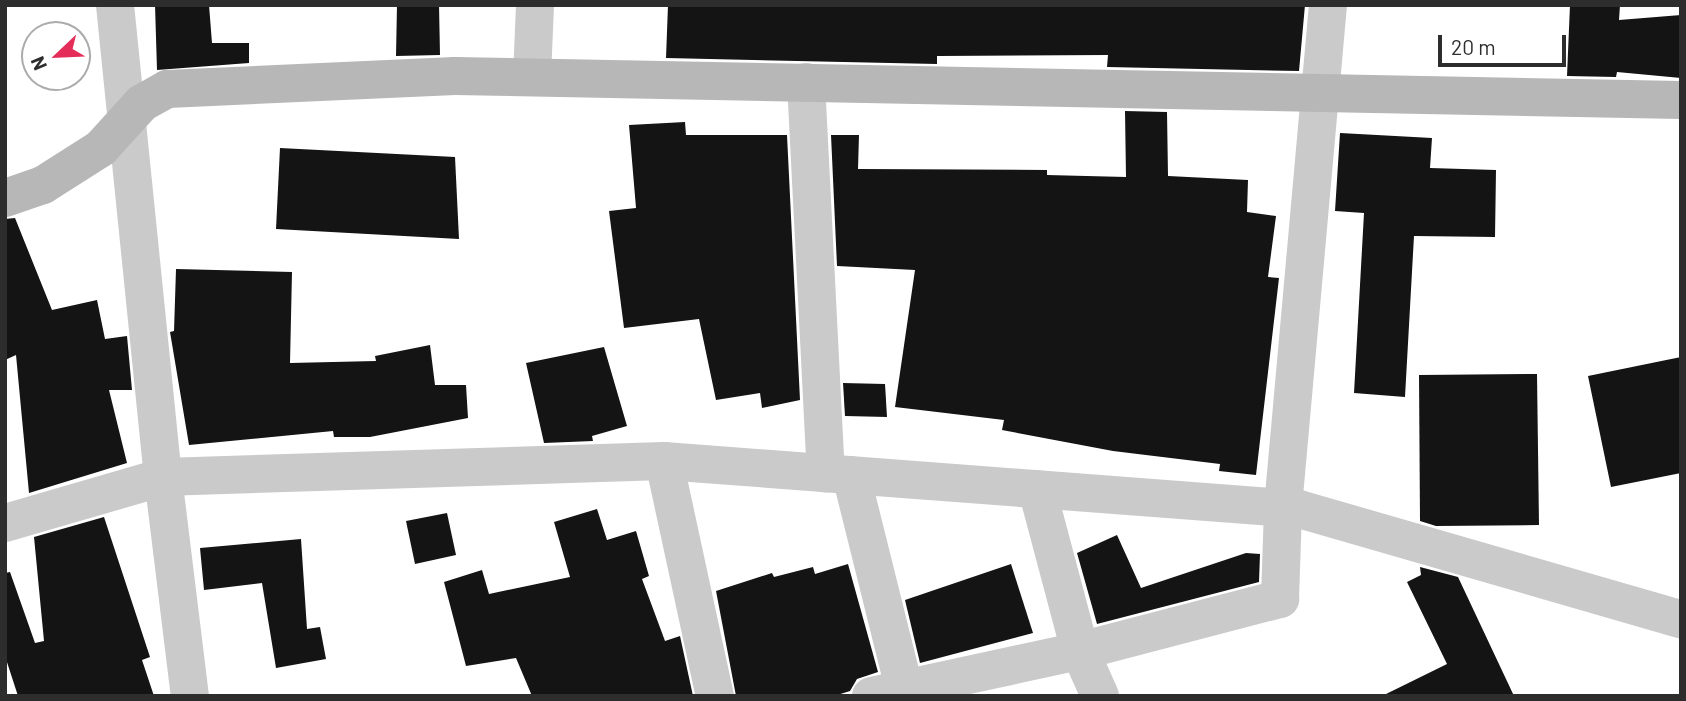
<!DOCTYPE html>
<style>
body{margin:0}
#map{position:relative;width:1686px;height:701px;overflow:hidden;background:#fff;font-family:Barlow,sans-serif}
div>[style]{position:absolute}
.building>*{inset:0;background:#141414}
.street>*{height:38px;margin:-19px;padding:0 19px;transform-origin:19px;border-radius:19px;background:#cacaca}
.secondary>*{height:38px;margin:-19px;padding:0 19px;transform-origin:19px;border-radius:19px;background:#b7b7b7}
span{translate:-50% -50%;white-space:nowrap;text-align:center;line-height:1.15;-webkit-text-stroke:7px #fff;paint-order:stroke}
.frame{position:absolute;inset:0;border:7px solid #2d2d2d;pointer-events:none}
.north{position:absolute;left:21px;top:21px;width:70px;height:70px;box-sizing:border-box;background:#fff;border:2px solid #ababab;border-radius:50%;rotate:247deg;font-size:19px;font-weight:700;line-height:28px;text-align:center;color:#2d2d2d}
.north::after{content:'';display:block;margin:auto;width:24px;height:32px;background:#e42e59;clip-path:polygon(50% 0,100% 100%,50% 72%,0 100%)}
.scale{position:absolute;left:1438px;top:35px;width:128px;height:32px;box-sizing:border-box;border:4px solid #2d2d2d;border-top:0;padding-left:9px;font-size:21px;line-height:24px;white-space:nowrap;color:#2d2d2d;-webkit-text-stroke:5px #fff;paint-order:stroke}
</style>
<div id="map">
<div class="building">
<div style="clip-path:polygon(155px 5px,209px 5px,212px 43px,249px 43px,249px 63px,157px 70px)"></div>
<div style="clip-path:polygon(397px 5px,439px 5px,440px 55px,396px 56px)"></div>
<div style="clip-path:polygon(668px 5px,1305px 5px,1299px 71px,1107px 67px,1108px 55px,937px 56px,937px 64px,666px 58px)"></div>
<div style="clip-path:polygon(1570px 5px,1620px 5px,1619px 20px,1681px 15px,1681px 78px,1617px 72px,1616px 77px,1567px 76px)"></div>
<div style="clip-path:polygon(1125px 111px,1167px 112px,1168px 176px,1248px 180px,1247px 212px,1276px 216px,1268px 277px,1279px 278px,1256px 475px,1219px 471px,1220px 464px,1113px 451px,1002px 430px,1004px 420px,895px 407px,915px 270px,837px 266px,831px 135px,859px 135px,858px 169px,1047px 170px,1047px 175px,1126px 177px)"></div>
<div style="clip-path:polygon(685px 122px,686px 135px,787px 135px,800px 400px,762px 408px,760px 393px,716px 400px,699px 319px,624px 328px,609px 211px,636px 208px,629px 125px)"></div>
<div style="clip-path:polygon(1340px 133px,1432px 138px,1430px 168px,1496px 170px,1495px 237px,1414px 236px,1405px 397px,1354px 393px,1364px 213px,1335px 211px)"></div>
<div style="clip-path:polygon(280px 148px,455px 157px,459px 239px,276px 229px)"></div>
<div style="clip-path:polygon(15px 218px,52px 310px,97px 300px,105px 339px,127px 336px,132px 390px,109px 390px,127px 463px,29px 493px,16px 355px,5px 360px,5px 219px)"></div>
<div style="clip-path:polygon(176px 269px,292px 272px,290px 363px,376px 361px,375px 356px,430px 345px,435px 385px,466px 385px,468px 418px,370px 437px,334px 437px,333px 431px,189px 445px,170px 332px,174px 331px)"></div>
<div style="clip-path:polygon(604px 347px,627px 426px,592px 436px,593px 441px,544px 443px,526px 363px)"></div>
<div style="clip-path:polygon(1681px 357px,1681px 473px,1611px 487px,1588px 376px)"></div>
<div style="clip-path:polygon(1537px 374px,1539px 525px,1436px 526px,1420px 521px,1419px 375px)"></div>
<div style="clip-path:polygon(843px 383px,885px 384px,887px 417px,845px 416px)"></div>
<div style="clip-path:polygon(597px 509px,607px 540px,636px 531px,649px 576px,642px 579px,665px 641px,680px 636px,693px 696px,532px 696px,516px 658px,466px 666px,444px 582px,482px 570px,489px 594px,570px 577px,554px 522px)"></div>
<div style="clip-path:polygon(447px 513px,456px 555px,415px 564px,406px 521px)"></div>
<div style="clip-path:polygon(104px 517px,150px 657px,142px 660px,154px 696px,18px 696px,5px 656px,5px 573px,10px 572px,35px 643px,44px 641px,34px 537px)"></div>
<div style="clip-path:polygon(1117px 535px,1141px 588px,1246px 553px,1260px 554px,1259px 582px,1097px 624px,1077px 553px)"></div>
<div style="clip-path:polygon(301px 539px,307px 629px,320px 627px,326px 659px,276px 668px,262px 583px,204px 590px,200px 548px)"></div>
<div style="clip-path:polygon(848px 564px,878px 672px,857px 679px,850px 691px,834px 696px,736px 696px,716px 591px,772px 573px,774px 577px,813px 567px,815px 574px)"></div>
<div style="clip-path:polygon(1011px 564px,1033px 633px,920px 663px,905px 600px)"></div>
<div style="clip-path:polygon(1420px 567px,1458px 577px,1514px 696px,1382px 696px,1447px 664px,1407px 582px,1421px 575px)"></div>
</div>
<div class="street">
<div style="left:115px;top:5px;width:474px;rotate:84.2deg"></div>
<div style="left:163px;top:477px;width:501px;rotate:-1.83deg"></div>
<div style="left:664px;top:461px;width:637px;rotate:4.32deg"></div>
<div style="left:1299px;top:509px;width:398px;rotate:16.1deg"></div>
<div style="left:532px;top:77px;width:72px;rotate:-87.6deg"></div>
<div style="left:806px;top:82px;width:392px;rotate:87.1deg"></div>
<div style="left:664px;top:461px;width:240px;rotate:77.8deg"></div>
<div style="left:851px;top:475px;width:228px;rotate:76deg"></div>
<div style="left:1037px;top:489px;width:168px;rotate:75.1deg"></div>
<div style="left:1080px;top:651px;width:49px;rotate:66deg"></div>
<div style="left:5px;top:523px;width:165px;rotate:-16.2deg"></div>
<div style="left:163px;top:477px;width:221px;rotate:83deg"></div>
<div style="left:871px;top:696px;width:214px;rotate:-12.2deg"></div>
<div style="left:1080px;top:651px;width:207px;rotate:-14.6deg"></div>
<div style="left:1280px;top:599px;width:92px;rotate:-88.1deg"></div>
<div style="left:1283px;top:507px;width:504px;rotate:-84.88deg"></div>
</div>
<div class="secondary">
<div style="left:5px;top:198px;width:40px;rotate:-18.9deg"></div>
<div style="left:43px;top:185px;width:69px;rotate:-32.5deg"></div>
<div style="left:101px;top:148px;width:61px;rotate:-47.7deg"></div>
<div style="left:142px;top:103px;width:29px;rotate:-29deg"></div>
<div style="left:167px;top:89px;width:288px;rotate:-2.6deg"></div>
<div style="left:455px;top:76px;width:1226px;rotate:1.12deg"></div>
</div>
<div class="frame"></div>
<div class="north">N</div>
<div class="scale">20 m</div>
</div>
